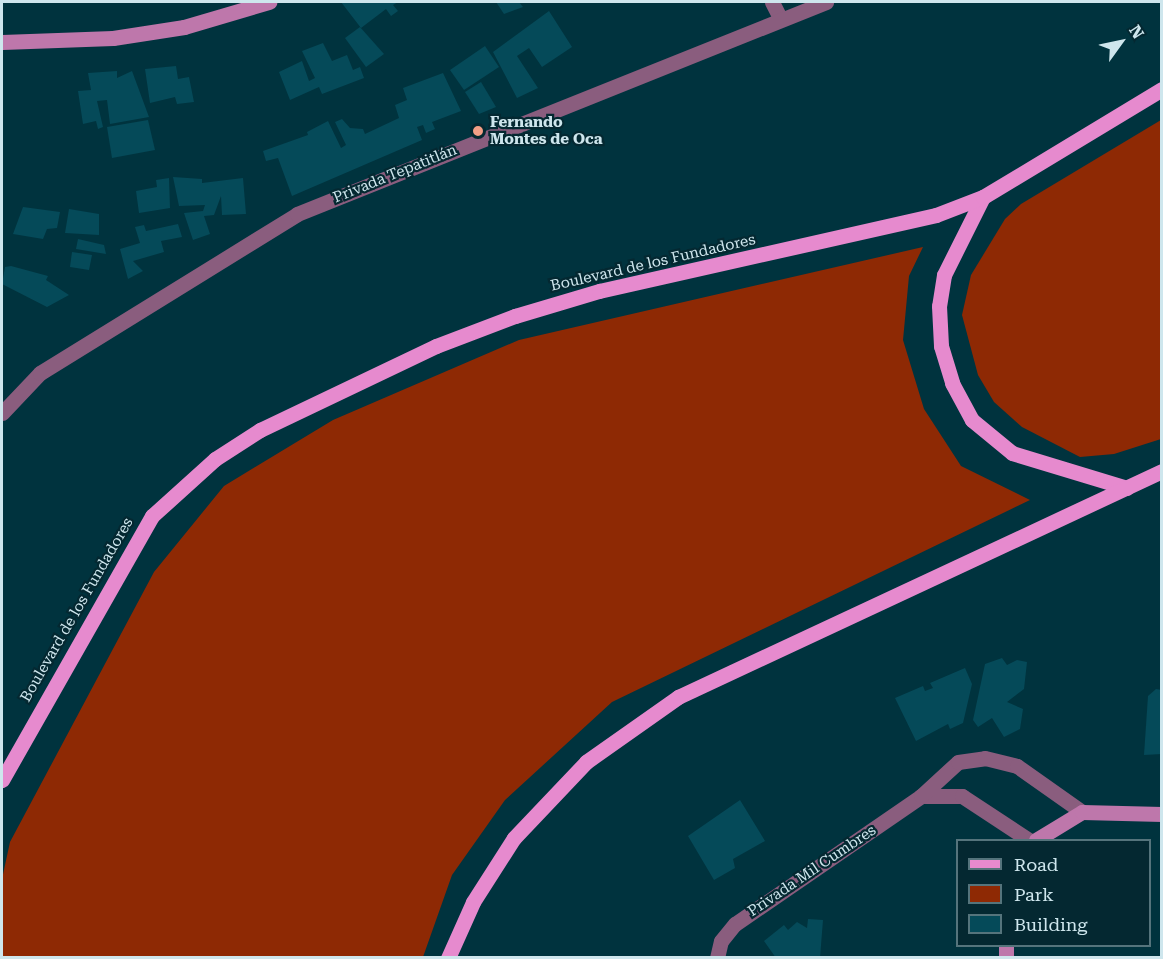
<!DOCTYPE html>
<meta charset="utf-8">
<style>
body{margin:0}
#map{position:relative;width:1163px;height:959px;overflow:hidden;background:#00333e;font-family:"Roboto Serif",serif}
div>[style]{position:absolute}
.green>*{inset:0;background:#8e2904}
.building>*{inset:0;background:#054a59}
.street>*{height:15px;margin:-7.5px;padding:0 7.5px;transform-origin:7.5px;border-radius:7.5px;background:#8a5d7e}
.secondary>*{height:15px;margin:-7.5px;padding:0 7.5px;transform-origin:7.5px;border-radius:7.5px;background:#be77ab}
.primary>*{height:15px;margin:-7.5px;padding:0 7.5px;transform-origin:7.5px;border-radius:7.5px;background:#e68ace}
.dots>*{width:16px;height:16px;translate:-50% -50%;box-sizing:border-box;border:3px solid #042831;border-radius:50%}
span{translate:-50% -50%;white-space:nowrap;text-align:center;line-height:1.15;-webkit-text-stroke:4.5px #042831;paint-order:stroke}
.poi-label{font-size:15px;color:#cee6ed;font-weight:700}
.left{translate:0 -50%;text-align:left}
.street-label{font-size:15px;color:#cee6ed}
.frame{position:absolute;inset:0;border:3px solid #cee6ed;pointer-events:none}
.legend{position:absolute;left:956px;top:839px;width:195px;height:108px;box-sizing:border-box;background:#042831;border:2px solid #55747c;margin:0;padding:8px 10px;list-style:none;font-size:18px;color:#cee6ed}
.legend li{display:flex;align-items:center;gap:12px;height:30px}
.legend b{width:30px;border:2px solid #55747c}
.north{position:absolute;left:1091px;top:12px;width:60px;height:60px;-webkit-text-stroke:4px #042831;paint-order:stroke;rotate:57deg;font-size:16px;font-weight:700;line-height:24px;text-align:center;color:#cee6ed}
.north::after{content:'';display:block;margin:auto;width:21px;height:27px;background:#cee6ed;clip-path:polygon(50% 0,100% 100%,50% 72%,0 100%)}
</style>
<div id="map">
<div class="green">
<div style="clip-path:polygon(1161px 120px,1161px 439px,1114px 454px,1080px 457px,1022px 427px,994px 402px,978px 375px,962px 315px,971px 275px,1005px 219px,1021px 204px)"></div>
<div style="clip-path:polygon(923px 247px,909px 276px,903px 340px,924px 409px,961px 466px,1030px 500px,612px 702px,505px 800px,452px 875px,423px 957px,2px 957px,2px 879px,10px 842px,154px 572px,224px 486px,333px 420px,519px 340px)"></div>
</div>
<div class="building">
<div style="clip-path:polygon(341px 2px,398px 2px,393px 5px,398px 11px,391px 16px,386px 9px,361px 28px)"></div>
<div style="clip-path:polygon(496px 2px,519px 2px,523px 7px,504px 14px)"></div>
<div style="clip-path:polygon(549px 11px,572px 47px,542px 67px,529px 48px,517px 56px,538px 88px,517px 98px,493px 52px)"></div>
<div style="clip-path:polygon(360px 27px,384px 54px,366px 67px,345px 38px)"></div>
<div style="clip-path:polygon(323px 43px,332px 61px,347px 55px,353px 70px,360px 67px,364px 78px,322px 94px,319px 87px,290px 100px,279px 72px,302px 61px,309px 81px,315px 78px,302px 51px)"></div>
<div style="clip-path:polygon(485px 46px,499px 67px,464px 90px,450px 70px)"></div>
<div style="clip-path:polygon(176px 66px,178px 79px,189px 77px,194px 102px,177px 104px,175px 97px,150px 103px,145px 69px)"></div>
<div style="clip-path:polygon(117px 71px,117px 78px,132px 71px,149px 117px,110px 124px,107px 100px,97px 101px,103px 127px,98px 129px,96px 121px,83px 124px,78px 91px,91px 90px,88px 73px)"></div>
<div style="clip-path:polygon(443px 73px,461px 111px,432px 122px,435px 129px,426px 133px,423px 125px,417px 127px,422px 140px,292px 196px,278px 158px,266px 161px,263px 151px,308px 135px,307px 132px,328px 121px,341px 148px,346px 145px,335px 122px,342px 119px,350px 128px,363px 129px,365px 134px,399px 118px,395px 105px,407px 100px,403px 88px)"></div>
<div style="clip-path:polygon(481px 82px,496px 107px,479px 114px,465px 92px)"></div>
<div style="clip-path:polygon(148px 120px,155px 150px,112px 158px,107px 127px)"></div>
<div style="clip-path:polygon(173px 177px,202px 179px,202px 183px,243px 178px,246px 214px,222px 215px,221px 196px,214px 215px,204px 216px,210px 234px,193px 240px,184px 213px,203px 211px,205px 205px,179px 206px)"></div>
<div style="clip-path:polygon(169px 178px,170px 208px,139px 213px,136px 191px,157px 187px,156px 180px)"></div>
<div style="clip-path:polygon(23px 207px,60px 212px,57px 228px,47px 229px,43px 239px,13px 234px)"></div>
<div style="clip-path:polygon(69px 209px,99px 214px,99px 235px,65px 233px)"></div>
<div style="clip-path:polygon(178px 224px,182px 237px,161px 241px,164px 252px,133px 261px,143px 271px,128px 279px,120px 249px,140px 243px,135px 227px,144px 225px,146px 231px)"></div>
<div style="clip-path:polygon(78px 239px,104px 245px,106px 254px,76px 249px)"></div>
<div style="clip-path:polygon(72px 252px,92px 255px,89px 270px,70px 267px)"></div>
<div style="clip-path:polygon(11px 266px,48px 276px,46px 280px,69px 295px,47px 307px,2px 284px,5px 267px)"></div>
<div style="clip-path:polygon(1002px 658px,1007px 665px,1017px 660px,1027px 662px,1024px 689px,1007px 702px,1023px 709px,1020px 729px,1004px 737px,992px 718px,978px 727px,973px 720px,985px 664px)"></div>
<div style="clip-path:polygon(965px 668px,972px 684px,963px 723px,950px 729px,948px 724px,916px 741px,895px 698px,923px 686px,925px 691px,933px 688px,930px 683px)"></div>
<div style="clip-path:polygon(1156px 689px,1162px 690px,1162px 754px,1144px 755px,1148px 696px)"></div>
<div style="clip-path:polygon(740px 800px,765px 841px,733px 859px,735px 868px,714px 880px,688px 836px)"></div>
<div style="clip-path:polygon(808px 919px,823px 920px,820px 958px,776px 958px,764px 941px,784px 925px,788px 930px,797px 922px,807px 928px)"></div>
</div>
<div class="street">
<div style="left:772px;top:2px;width:18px;rotate:63deg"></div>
<div style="left:2px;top:413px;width:55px;rotate:-46.5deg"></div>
<div style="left:40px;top:373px;width:302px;rotate:-31.7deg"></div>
<div style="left:297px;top:214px;width:570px;rotate:-21.84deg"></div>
<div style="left:921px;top:796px;width:41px"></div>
<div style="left:962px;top:796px;width:80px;rotate:33.3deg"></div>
<div style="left:717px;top:958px;width:17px;rotate:-77deg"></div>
<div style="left:721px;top:941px;width:22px;rotate:-51deg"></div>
<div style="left:735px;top:924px;width:226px;rotate:-34.5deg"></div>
<div style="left:921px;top:796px;width:50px;rotate:-42.6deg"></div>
<div style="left:958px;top:762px;width:27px;rotate:-8deg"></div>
<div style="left:985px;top:758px;width:33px;rotate:14deg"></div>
<div style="left:1017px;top:766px;width:80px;rotate:35.3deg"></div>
</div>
<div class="secondary">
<div style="left:2px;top:42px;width:111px;rotate:-2.1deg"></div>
<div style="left:113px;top:38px;width:72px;rotate:-8.8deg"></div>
<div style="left:184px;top:27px;width:89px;rotate:-16.4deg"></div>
<div style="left:1036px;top:840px;width:54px;rotate:-31.3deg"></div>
<div style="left:1082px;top:812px;width:80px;rotate:1.4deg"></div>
<div style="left:1006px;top:958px;width:12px;rotate:-90deg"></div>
</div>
<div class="primary">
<div style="left:983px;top:197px;width:87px;rotate:116.6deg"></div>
<div style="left:944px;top:275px;width:31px;rotate:99deg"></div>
<div style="left:939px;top:306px;width:40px;rotate:87.1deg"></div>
<div style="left:941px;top:346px;width:39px;rotate:73deg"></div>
<div style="left:952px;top:383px;width:42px;rotate:61.6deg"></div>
<div style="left:972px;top:420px;width:52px;rotate:39.5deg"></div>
<div style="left:1012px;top:453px;width:120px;rotate:16.9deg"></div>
<div style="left:2px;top:780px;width:304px;rotate:-60.4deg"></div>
<div style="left:152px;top:516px;width:85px;rotate:-42.1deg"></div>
<div style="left:215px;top:459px;width:54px;rotate:-32.8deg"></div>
<div style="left:260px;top:430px;width:195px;rotate:-25.5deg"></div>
<div style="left:436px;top:346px;width:85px;rotate:-20.8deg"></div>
<div style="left:515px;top:316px;width:88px;rotate:-16.6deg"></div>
<div style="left:599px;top:291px;width:345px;rotate:-12.7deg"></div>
<div style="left:936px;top:215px;width:50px;rotate:-21deg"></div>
<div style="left:983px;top:197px;width:209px;rotate:-31.1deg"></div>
<div style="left:448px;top:958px;width:61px;rotate:-65.9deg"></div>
<div style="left:473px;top:902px;width:76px;rotate:-57.4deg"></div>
<div style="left:514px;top:838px;width:105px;rotate:-46.5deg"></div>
<div style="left:586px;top:762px;width:113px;rotate:-35.2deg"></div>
<div style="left:678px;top:697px;width:534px;rotate:-25.03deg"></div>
</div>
<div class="dots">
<div style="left:478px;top:131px;background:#f39f86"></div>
</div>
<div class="poi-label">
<span class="left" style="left:490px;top:131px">Fernando<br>Montes de Oca</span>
</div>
<div class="street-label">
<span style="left:395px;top:174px;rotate:-22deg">Privada Tepatitlán</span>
<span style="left:653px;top:263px;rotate:-13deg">Boulevard de los Fundadores</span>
<span style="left:77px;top:610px;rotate:-60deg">Boulevard de los Fundadores</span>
<span style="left:812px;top:871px;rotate:-34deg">Privada Mil Cumbres</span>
</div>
<div class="frame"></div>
<ul class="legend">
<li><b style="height:8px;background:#e68ace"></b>Road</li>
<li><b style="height:16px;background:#8e2904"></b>Park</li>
<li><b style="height:16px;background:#054a59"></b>Building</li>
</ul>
<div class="north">N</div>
</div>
